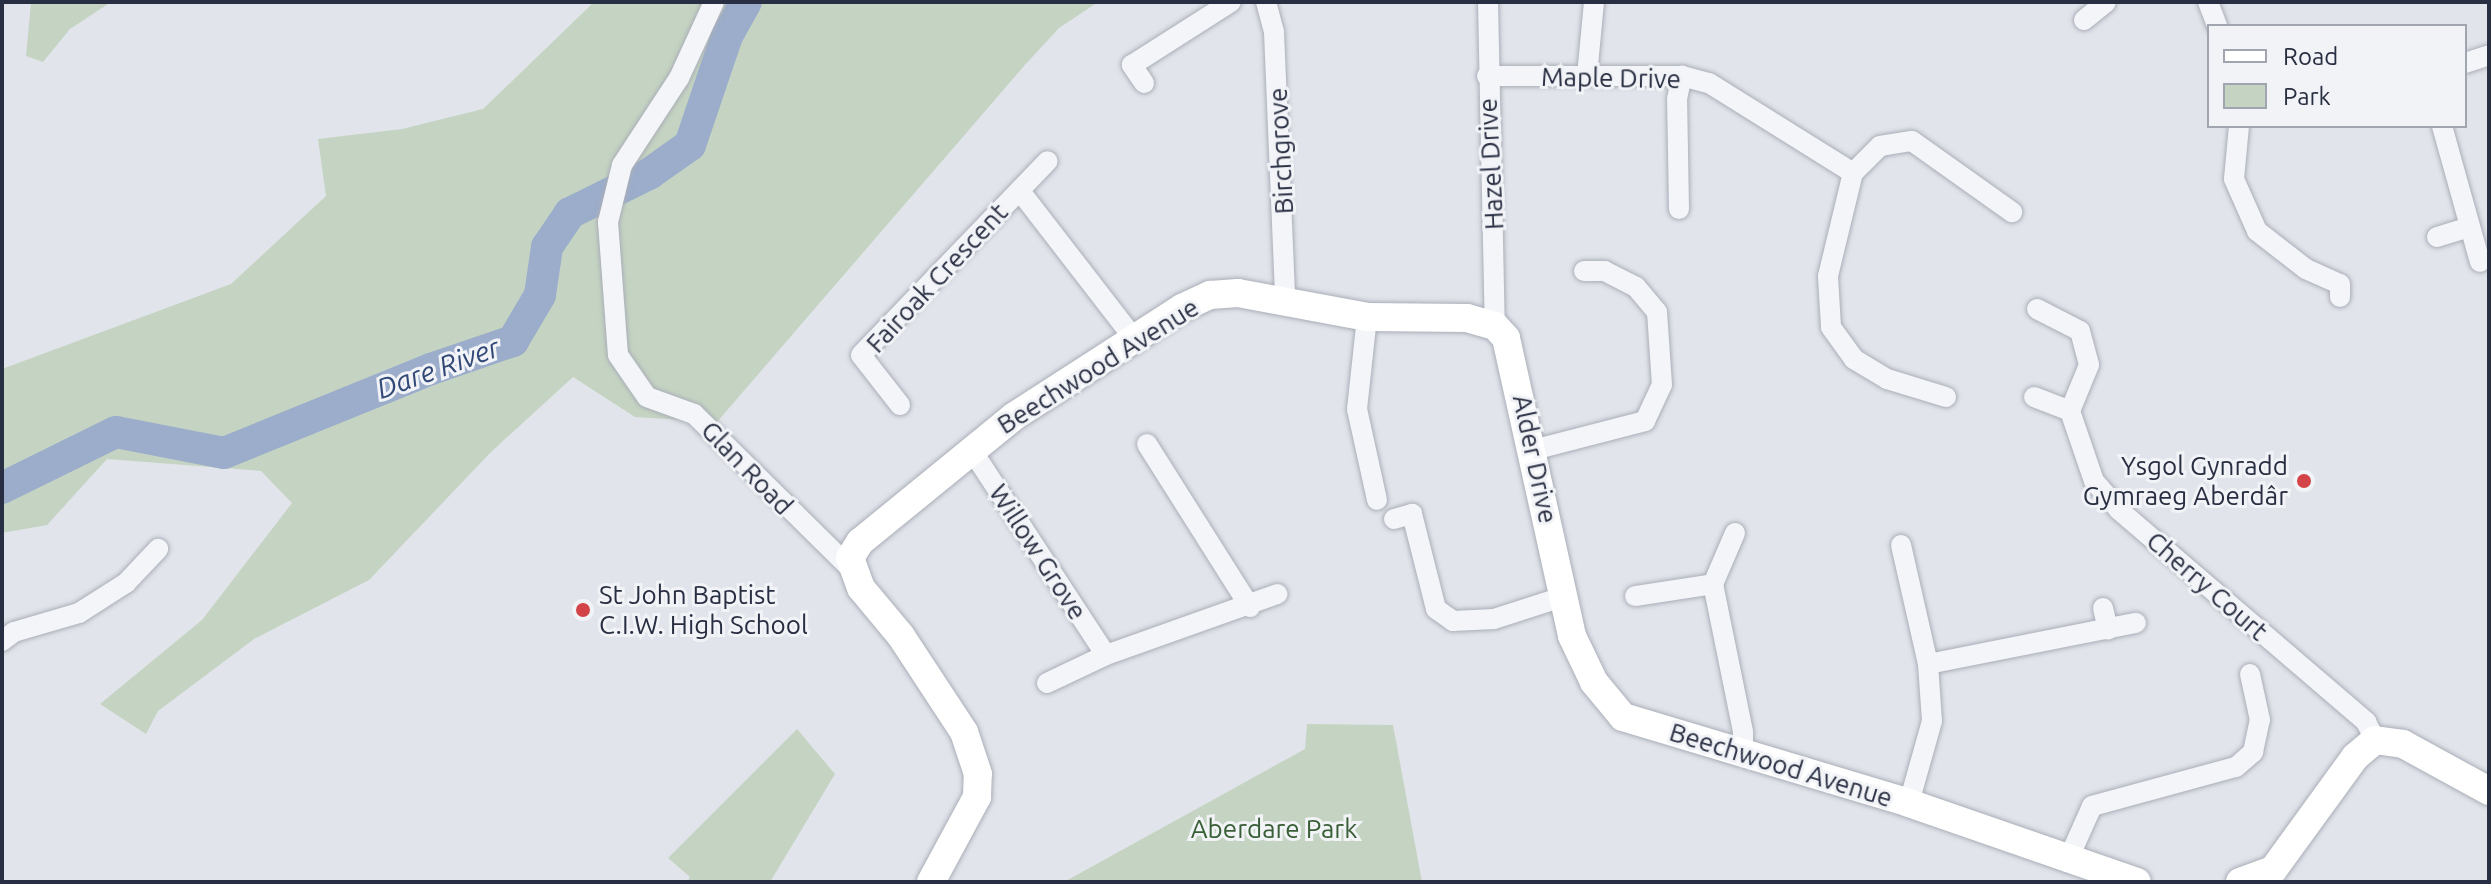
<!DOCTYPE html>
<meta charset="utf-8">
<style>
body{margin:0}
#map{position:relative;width:2491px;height:884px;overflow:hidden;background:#e1e4ea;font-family:Ubuntu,sans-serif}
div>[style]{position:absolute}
.green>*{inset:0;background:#c5d4c2}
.river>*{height:32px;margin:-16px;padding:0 16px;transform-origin:16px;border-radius:16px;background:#9badcb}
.roads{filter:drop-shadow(0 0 2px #aaaeb8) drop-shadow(0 0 2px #aaaeb8)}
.street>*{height:20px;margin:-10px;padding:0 10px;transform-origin:10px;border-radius:10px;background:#f4f5f8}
.secondary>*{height:28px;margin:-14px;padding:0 14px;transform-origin:14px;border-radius:14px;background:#fff}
.dots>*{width:22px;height:22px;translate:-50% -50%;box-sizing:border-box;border:4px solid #f1f3f7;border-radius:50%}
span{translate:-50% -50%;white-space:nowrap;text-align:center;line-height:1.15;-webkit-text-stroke:6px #f1f3f7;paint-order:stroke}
.street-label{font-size:26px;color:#292f42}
.poi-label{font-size:26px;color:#292f42}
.right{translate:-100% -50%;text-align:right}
.left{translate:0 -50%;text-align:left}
.park-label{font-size:26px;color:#395f36}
.water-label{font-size:28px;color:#324978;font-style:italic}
.frame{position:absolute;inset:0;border:4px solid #292f42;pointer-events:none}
.legend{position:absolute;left:2207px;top:24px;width:260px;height:104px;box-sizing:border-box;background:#f1f3f7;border:2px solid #a1a5af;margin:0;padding:10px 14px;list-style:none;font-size:24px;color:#292f42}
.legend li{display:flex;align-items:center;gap:16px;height:40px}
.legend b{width:40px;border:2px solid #a1a5af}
</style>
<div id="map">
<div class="green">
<div style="clip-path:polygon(31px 2px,111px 2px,70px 29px,43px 62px,26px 56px)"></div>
<div style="clip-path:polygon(594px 2px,1098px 2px,1059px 28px,1024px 66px,717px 422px,635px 417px,573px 377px,491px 452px,369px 580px,254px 639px,158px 711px,146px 734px,100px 704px,202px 620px,292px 503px,261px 471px,107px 459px,47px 525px,2px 533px,2px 369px,231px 284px,326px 196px,318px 139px,402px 129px,483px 109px)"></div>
<div style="clip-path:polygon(1307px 724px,1393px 725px,1422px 882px,1064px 882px,1305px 749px)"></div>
<div style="clip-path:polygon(797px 729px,835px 774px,770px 882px,687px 882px,690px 877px,668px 858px)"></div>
</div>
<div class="river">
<div style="left:2px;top:488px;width:127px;rotate:-26.2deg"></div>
<div style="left:116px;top:432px;width:110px;rotate:11deg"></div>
<div style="left:224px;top:453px;width:223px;rotate:-22.1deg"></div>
<div style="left:431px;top:369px;width:87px;rotate:-18.9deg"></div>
<div style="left:513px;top:341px;width:53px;rotate:-59.6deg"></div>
<div style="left:540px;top:295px;width:49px;rotate:-81.7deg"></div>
<div style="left:547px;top:247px;width:41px;rotate:-55.9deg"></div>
<div style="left:570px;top:213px;width:88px;rotate:-26.3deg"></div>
<div style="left:649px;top:174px;width:50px;rotate:-35.3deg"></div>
<div style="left:690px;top:145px;width:115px;rotate:-71.3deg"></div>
<div style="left:727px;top:36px;width:39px;rotate:-61deg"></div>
</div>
<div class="roads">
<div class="street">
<div style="left:714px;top:2px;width:84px;rotate:114.7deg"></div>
<div style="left:679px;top:78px;width:104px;rotate:123.2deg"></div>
<div style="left:622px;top:165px;width:59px;rotate:103.8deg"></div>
<div style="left:608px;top:222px;width:133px;rotate:85.7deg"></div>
<div style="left:618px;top:355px;width:51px;rotate:55.4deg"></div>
<div style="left:647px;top:397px;width:50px;rotate:19.9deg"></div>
<div style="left:694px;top:414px;width:218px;rotate:44.6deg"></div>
<div style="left:1266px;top:2px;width:31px;rotate:75deg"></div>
<div style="left:1274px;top:32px;width:268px;rotate:87.6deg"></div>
<div style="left:1488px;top:2px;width:324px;rotate:88.8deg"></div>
<div style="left:2208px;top:2px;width:26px;rotate:69deg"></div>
<div style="left:2084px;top:20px;width:28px;rotate:-39deg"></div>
<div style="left:2465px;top:63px;width:25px;rotate:-18deg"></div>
<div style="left:1487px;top:76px;width:195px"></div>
<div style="left:1682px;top:76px;width:28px;rotate:15deg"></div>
<div style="left:1709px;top:83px;width:170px;rotate:32deg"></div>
<div style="left:1587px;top:76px;width:74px;rotate:-84.6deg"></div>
<div style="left:1144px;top:83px;width:22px;rotate:-124deg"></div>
<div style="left:1132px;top:65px;width:117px;rotate:-32.5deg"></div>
<div style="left:2239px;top:126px;width:53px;rotate:95.4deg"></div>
<div style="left:2234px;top:179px;width:57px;rotate:66.1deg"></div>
<div style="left:2257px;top:231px;width:62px;rotate:37.8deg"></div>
<div style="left:2306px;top:269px;width:37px;rotate:24deg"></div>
<div style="left:2340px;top:284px;width:13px;rotate:90deg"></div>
<div style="left:2442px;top:126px;width:141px;rotate:74.4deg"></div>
<div style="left:1020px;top:191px;width:185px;rotate:52.3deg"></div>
<div style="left:1679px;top:209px;width:110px;rotate:-91deg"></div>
<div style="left:1677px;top:99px;width:24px;rotate:-78deg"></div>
<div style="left:2437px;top:237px;width:34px;rotate:-17deg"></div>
<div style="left:2037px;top:309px;width:48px;rotate:27.1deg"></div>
<div style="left:2080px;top:331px;width:35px;rotate:75deg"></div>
<div style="left:2089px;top:365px;width:50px;rotate:112.4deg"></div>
<div style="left:2070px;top:411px;width:74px;rotate:71.1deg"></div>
<div style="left:2094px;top:481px;width:38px;rotate:49deg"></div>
<div style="left:2119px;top:510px;width:326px;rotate:40.6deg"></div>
<div style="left:2366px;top:722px;width:20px;rotate:63deg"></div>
<div style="left:1367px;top:317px;width:93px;rotate:96.2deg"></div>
<div style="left:1357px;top:409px;width:93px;rotate:77.6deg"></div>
<div style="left:1946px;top:397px;width:62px;rotate:-163deg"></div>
<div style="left:1887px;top:379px;width:39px;rotate:-149deg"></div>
<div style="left:1854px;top:359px;width:39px;rotate:-126deg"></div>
<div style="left:1831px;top:327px;width:51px;rotate:-93.4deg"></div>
<div style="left:1828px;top:276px;width:106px;rotate:-76.4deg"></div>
<div style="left:1853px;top:173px;width:38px;rotate:-45deg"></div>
<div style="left:1880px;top:146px;width:32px;rotate:-9deg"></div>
<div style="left:1912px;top:141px;width:123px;rotate:35.4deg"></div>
<div style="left:2034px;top:397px;width:39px;rotate:21deg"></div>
<div style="left:900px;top:405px;width:63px;rotate:-128deg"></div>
<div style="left:861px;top:355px;width:269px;rotate:-46.1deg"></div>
<div style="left:1147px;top:444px;width:193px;rotate:57.7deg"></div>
<div style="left:971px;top:449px;width:246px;rotate:56.8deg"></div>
<div style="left:1533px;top:450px;width:116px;rotate:-14.5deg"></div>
<div style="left:1645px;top:421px;width:40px;rotate:-65deg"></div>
<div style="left:1662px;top:385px;width:73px;rotate:-93.9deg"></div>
<div style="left:1657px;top:312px;width:33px;rotate:-130deg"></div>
<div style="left:1636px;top:287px;width:35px;rotate:-153deg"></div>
<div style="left:1605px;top:271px;width:21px;rotate:180deg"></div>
<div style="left:1394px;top:519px;width:19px;rotate:-16deg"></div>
<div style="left:1412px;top:514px;width:98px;rotate:75.8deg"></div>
<div style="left:1436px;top:609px;width:21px;rotate:35deg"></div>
<div style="left:1453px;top:621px;width:41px;rotate:-2.8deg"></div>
<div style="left:1494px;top:619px;width:75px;rotate:-17.9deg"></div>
<div style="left:1735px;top:533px;width:56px;rotate:113.3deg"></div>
<div style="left:1713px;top:584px;width:151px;rotate:78.5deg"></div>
<div style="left:1743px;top:732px;width:25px;rotate:90deg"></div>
<div style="left:1901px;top:545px;width:122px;rotate:77.2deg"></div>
<div style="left:1928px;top:664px;width:57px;rotate:86deg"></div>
<div style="left:1932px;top:721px;width:85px;rotate:105.7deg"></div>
<div style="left:1635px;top:596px;width:79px;rotate:-8.7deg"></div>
<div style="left:2103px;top:608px;width:22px;rotate:77deg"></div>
<div style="left:2px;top:641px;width:15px;rotate:-37deg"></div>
<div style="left:14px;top:632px;width:68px;rotate:-16.3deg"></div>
<div style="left:79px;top:613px;width:56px;rotate:-32.6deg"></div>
<div style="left:126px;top:583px;width:47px;rotate:-46.7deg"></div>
<div style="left:1928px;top:664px;width:212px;rotate:-11.2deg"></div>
<div style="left:1047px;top:683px;width:65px;rotate:-25.4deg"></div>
<div style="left:1106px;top:655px;width:182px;rotate:-19.6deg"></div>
<div style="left:2067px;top:862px;width:61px;rotate:-65.9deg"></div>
<div style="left:2092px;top:806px;width:149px;rotate:-15.2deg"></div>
<div style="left:2236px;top:767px;width:23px;rotate:-41deg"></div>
<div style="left:2253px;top:752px;width:33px;rotate:-78deg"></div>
<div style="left:2260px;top:720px;width:47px;rotate:-102.3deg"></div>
</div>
<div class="secondary">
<div style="left:931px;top:882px;width:97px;rotate:-61.6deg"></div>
<div style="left:977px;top:797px;width:23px;rotate:-88deg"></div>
<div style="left:978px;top:774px;width:44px;rotate:-108.4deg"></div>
<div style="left:964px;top:732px;width:115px;rotate:-123.3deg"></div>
<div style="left:901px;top:636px;width:62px;rotate:-129.8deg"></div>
<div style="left:861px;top:588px;width:32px;rotate:-110deg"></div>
<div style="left:850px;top:558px;width:19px;rotate:-58deg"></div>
<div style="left:860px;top:542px;width:198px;rotate:-39.2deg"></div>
<div style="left:1013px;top:417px;width:201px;rotate:-32.8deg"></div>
<div style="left:1182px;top:308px;width:31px;rotate:-25deg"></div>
<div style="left:1210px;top:295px;width:28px;rotate:-4deg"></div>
<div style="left:1238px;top:293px;width:131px;rotate:10.5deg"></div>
<div style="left:1367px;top:317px;width:100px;rotate:0.6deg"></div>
<div style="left:1467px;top:318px;width:29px;rotate:16deg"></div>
<div style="left:1495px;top:326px;width:16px;rotate:47deg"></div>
<div style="left:1506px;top:338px;width:305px;rotate:77.5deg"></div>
<div style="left:1572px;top:636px;width:51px;rotate:64.4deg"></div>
<div style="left:1594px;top:682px;width:45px;rotate:50.4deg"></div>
<div style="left:1623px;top:717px;width:299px;rotate:16.7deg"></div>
<div style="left:1909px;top:803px;width:241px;rotate:19.1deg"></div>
<div style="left:2240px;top:882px;width:35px;rotate:-20deg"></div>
<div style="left:2273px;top:870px;width:140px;rotate:-54deg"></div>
<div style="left:2355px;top:757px;width:26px;rotate:-40deg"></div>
<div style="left:2375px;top:740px;width:28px;rotate:8deg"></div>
<div style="left:2403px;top:744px;width:98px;rotate:28.7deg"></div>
</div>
</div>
<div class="dots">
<div style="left:2304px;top:481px;background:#d24448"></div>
<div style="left:583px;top:610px;background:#d24448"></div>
</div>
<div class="street-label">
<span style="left:1611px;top:78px;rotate:1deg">Maple Drive</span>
<span style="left:1281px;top:151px;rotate:-93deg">Birchgrove</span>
<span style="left:1491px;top:164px;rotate:-93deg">Hazel Drive</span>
<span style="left:937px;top:278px;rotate:-47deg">Fairoak Crescent</span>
<span style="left:1098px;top:366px;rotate:-32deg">Beechwood Avenue</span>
<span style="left:1535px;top:459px;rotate:78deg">Alder Drive</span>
<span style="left:747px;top:468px;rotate:46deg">Glan Road</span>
<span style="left:1038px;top:552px;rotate:57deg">Willow Grove</span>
<span style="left:2207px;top:586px;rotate:41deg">Cherry Court</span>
<span style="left:1781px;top:765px;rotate:17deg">Beechwood Avenue</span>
</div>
<div class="poi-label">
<span class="right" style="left:2288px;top:481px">Ysgol Gynradd<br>Gymraeg Aberdâr</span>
<span class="left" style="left:599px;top:610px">St John Baptist<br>C.I.W. High School</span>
</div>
<div class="park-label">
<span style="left:1274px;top:829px">Aberdare Park</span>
</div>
<div class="water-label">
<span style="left:438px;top:368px;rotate:-20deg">Dare River</span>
</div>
<div class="frame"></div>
<ul class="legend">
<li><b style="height:10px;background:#fff"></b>Road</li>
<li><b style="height:22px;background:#c5d4c2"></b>Park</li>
</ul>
</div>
